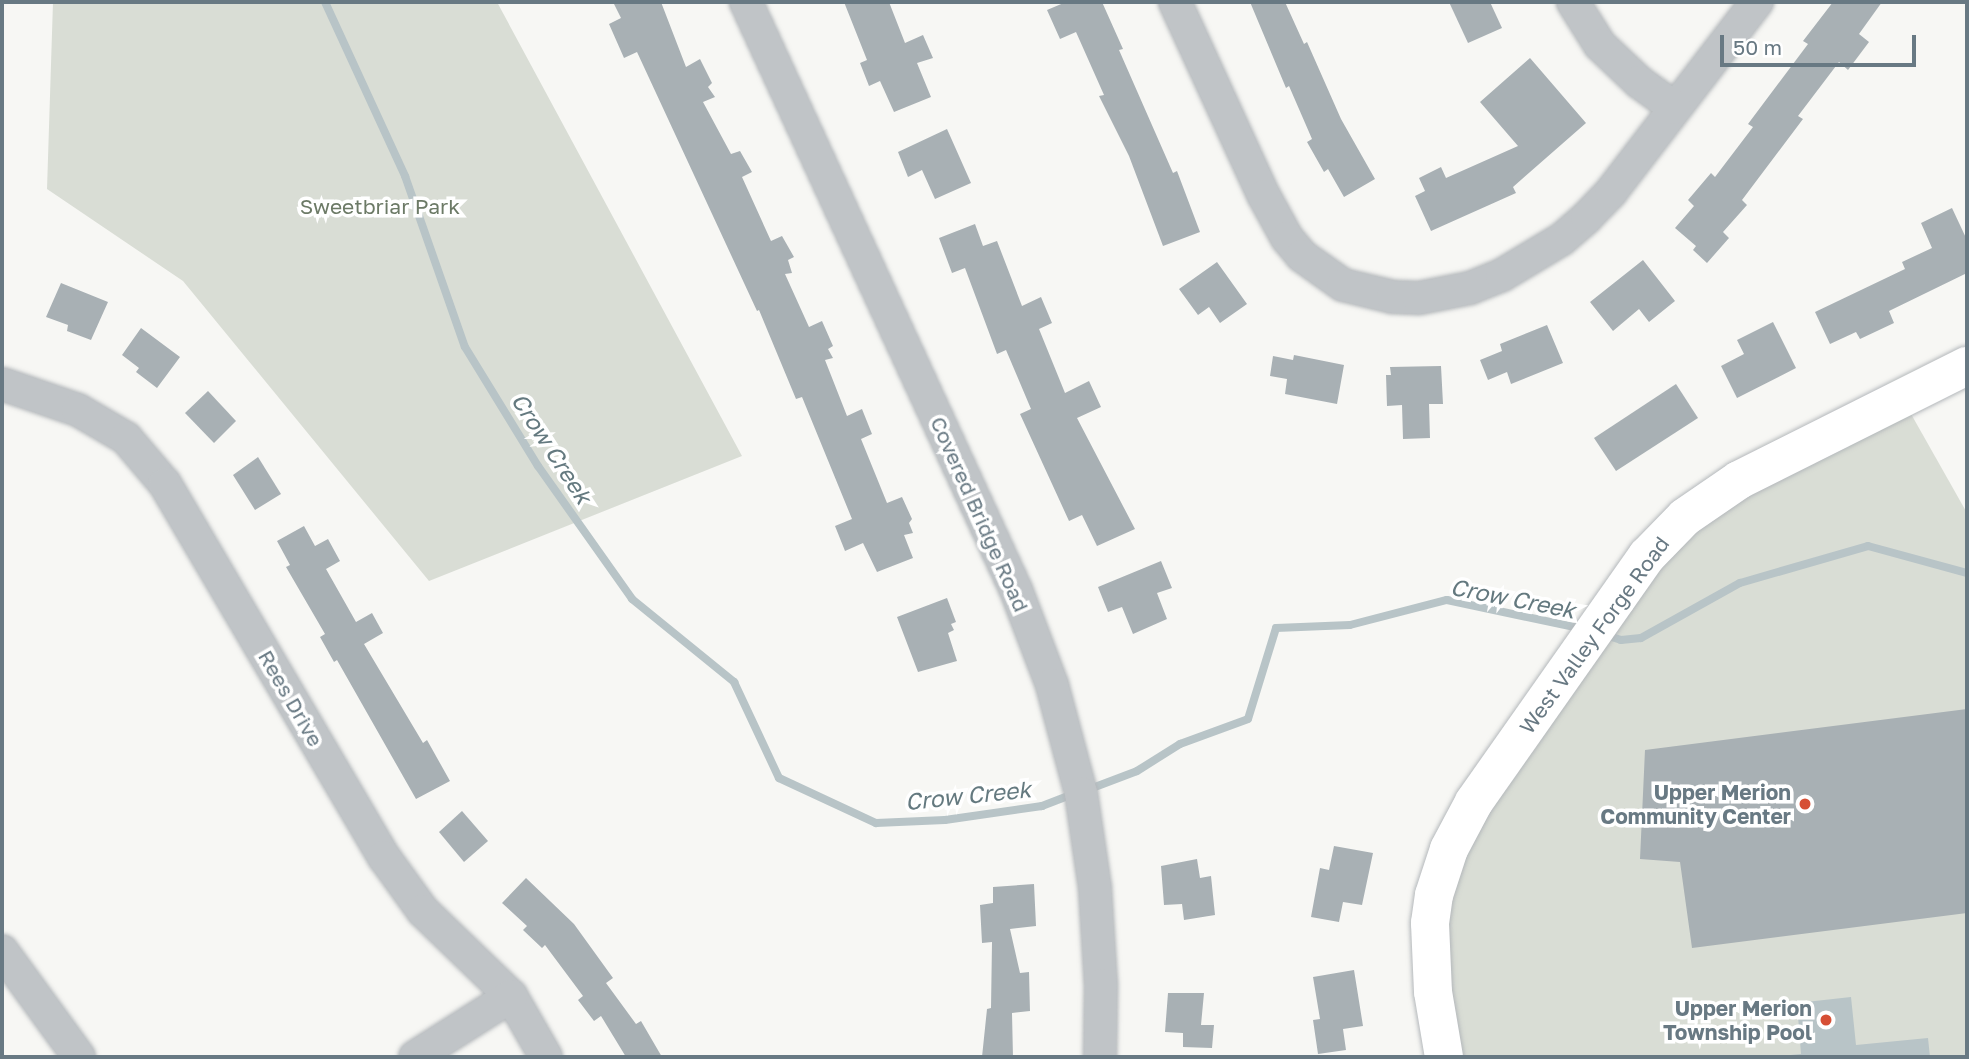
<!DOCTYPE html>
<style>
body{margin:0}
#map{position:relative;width:1969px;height:1059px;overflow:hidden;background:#f7f7f4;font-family:"Golos Text",sans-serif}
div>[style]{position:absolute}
.green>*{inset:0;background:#d9ddd5}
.water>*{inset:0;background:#b8c4c7}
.stream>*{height:8px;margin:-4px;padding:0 4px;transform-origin:4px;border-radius:4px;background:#b8c4c7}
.building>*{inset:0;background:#a8b0b4}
.roads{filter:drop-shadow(0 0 2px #b4b8bb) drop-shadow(0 0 2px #b4b8bb)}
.minor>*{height:32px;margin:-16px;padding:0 16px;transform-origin:16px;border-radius:16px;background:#c0c4c7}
.major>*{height:38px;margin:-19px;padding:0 19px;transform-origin:19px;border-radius:19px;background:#fff}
.dots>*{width:19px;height:19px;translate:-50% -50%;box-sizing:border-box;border:4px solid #fff;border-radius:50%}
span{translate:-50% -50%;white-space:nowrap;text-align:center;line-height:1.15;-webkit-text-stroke:7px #fff;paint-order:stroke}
.park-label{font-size:21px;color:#6c7a66}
.street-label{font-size:21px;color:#687983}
.poi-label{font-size:21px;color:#687983;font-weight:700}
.right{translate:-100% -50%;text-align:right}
.water-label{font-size:23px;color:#64797f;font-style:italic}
.frame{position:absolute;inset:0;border:4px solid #687983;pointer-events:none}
.scale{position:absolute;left:1720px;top:35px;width:196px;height:32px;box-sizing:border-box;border:4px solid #687983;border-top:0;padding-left:9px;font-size:21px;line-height:24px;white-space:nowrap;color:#687983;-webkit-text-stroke:5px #fff;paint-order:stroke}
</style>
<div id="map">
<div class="green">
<div style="clip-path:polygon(53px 2px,497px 2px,742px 456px,429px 581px,183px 281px,47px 189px)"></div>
<div style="clip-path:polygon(1902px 398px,1967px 513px,1967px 1057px,1444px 1057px,1434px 895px,1647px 556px)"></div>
</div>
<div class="water">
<div style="clip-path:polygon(1851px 997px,1856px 1045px,1928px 1038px,1930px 1057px,1771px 1057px,1801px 1054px,1797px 1003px)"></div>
</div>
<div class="stream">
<div style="left:325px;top:2px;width:192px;rotate:65.3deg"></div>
<div style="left:405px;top:176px;width:181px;rotate:70.7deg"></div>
<div style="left:465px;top:347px;width:140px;rotate:58.5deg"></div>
<div style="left:538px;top:466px;width:163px;rotate:54.7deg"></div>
<div style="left:632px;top:599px;width:132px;rotate:39.1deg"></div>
<div style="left:734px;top:682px;width:106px;rotate:64.9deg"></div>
<div style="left:779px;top:778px;width:107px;rotate:24.9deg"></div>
<div style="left:876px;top:823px;width:69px;rotate:-2.5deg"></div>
<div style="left:945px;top:820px;width:98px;rotate:-8.2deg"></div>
<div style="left:1042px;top:806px;width:34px;rotate:-21deg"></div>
<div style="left:1605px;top:635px;width:17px;rotate:17deg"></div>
<div style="left:1621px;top:640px;width:20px;rotate:-6deg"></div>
<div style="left:1641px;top:638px;width:113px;rotate:-29.1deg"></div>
<div style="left:1740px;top:583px;width:133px;rotate:-16.1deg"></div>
<div style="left:1868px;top:546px;width:103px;rotate:15.3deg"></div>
<div style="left:1087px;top:790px;width:53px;rotate:-20.8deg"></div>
<div style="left:1137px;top:771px;width:51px;rotate:-32.1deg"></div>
<div style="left:1180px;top:744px;width:72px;rotate:-20.2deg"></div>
<div style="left:1248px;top:719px;width:95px;rotate:-72.9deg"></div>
<div style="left:1276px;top:628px;width:74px;rotate:-2.3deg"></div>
<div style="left:1350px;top:625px;width:100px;rotate:-14.5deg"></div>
<div style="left:1447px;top:600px;width:139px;rotate:12deg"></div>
</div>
<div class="building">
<div style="clip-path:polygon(613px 2px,661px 2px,686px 67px,700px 59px,712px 83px,708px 87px,715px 97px,703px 102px,731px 154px,740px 151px,752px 172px,742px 177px,771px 241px,782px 236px,794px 257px,788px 260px,792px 273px,785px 274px,809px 327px,822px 321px,833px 346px,828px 349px,833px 358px,825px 360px,847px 416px,862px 409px,872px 434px,861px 439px,887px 503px,902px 497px,912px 519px,909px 523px,913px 533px,904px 535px,913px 558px,877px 572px,863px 543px,845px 551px,835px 526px,852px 519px,802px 397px,796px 399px,759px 310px,757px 311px,637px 52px,624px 58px,609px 24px,621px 18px)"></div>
<div style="clip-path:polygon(844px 2px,889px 2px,905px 43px,923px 35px,933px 58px,917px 63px,931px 97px,894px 112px,880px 81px,869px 86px,860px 63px,867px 60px)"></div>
<div style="clip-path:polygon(1066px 2px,1102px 2px,1123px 49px,1119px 50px,1173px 173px,1177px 171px,1200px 232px,1163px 246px,1129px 156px,1099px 96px,1104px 95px,1076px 32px,1060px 39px,1047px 10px)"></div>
<div style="clip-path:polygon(1250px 2px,1285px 2px,1304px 44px,1307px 42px,1341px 119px,1375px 179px,1344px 197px,1328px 169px,1324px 172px,1307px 142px,1312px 139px,1289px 86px,1286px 88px)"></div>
<div style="clip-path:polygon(1449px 2px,1490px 2px,1502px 28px,1468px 43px)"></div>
<div style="clip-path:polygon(1833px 2px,1882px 2px,1859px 34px,1869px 42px,1848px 70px,1839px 62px,1798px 116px,1803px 119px,1742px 200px,1747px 205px,1723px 232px,1729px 238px,1707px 263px,1693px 250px,1696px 246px,1675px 228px,1694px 206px,1688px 200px,1711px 173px,1715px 177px,1753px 127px,1748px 124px,1808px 44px,1803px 41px)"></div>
<div style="clip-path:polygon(1530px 58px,1586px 123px,1513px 187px,1516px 193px,1431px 231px,1415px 196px,1425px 191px,1419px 178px,1441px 167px,1446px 178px,1518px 146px,1480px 102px)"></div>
<div style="clip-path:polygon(947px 129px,971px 183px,935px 199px,922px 170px,908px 177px,898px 152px)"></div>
<div style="clip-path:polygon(1952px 208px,1967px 240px,1967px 273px,1889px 311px,1894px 323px,1860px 339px,1856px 332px,1830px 344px,1815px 312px,1905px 269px,1902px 262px,1932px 248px,1921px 223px)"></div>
<div style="clip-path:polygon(975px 224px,983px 246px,997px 241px,1022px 306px,1041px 297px,1052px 323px,1039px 329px,1065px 393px,1089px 381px,1101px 407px,1077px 418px,1135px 529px,1097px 546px,1082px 515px,1069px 521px,1020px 414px,1031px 409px,1006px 350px,997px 354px,965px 268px,952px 273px,939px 238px)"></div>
<div style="clip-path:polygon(1643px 260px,1675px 301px,1649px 322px,1639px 309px,1613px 331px,1590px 302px)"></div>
<div style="clip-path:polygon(1217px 262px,1247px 304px,1220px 323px,1209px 307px,1198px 315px,1179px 289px)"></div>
<div style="clip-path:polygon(61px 283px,108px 302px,91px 340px,67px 331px,68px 325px,46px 317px)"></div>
<div style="clip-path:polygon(1773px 322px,1796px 368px,1737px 398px,1721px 366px,1744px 354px,1737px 340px)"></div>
<div style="clip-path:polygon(1547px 325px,1563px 363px,1511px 384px,1507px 372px,1488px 380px,1480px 360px,1502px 351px,1500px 344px)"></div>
<div style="clip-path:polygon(141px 328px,180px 357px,157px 388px,136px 372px,139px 368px,122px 355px)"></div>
<div style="clip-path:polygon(1294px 355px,1344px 365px,1337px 404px,1285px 394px,1287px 379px,1270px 376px,1273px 356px,1293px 360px)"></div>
<div style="clip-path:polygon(1441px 366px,1443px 404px,1429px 404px,1430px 438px,1403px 439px,1402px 405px,1387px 406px,1386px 375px,1391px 375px,1390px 367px)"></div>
<div style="clip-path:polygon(1676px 384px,1698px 418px,1616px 471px,1594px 438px)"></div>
<div style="clip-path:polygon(208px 391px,236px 421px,214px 443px,185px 413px)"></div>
<div style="clip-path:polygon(258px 457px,281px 494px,255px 510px,233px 475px)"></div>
<div style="clip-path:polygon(304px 526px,315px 546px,328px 539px,340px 561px,326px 569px,356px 622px,372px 613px,383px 633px,364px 644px,423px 743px,427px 740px,450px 781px,416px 799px,337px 660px,334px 662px,320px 637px,325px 634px,286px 567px,290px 565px,277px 541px)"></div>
<div style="clip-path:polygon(1161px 561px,1172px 588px,1157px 593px,1167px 619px,1133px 634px,1122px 607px,1108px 612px,1098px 587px)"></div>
<div style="clip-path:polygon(947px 598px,956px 622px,951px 624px,954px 630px,948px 633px,957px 661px,918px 672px,897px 617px)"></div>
<div style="clip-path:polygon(1967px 709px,1967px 913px,1692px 948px,1680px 862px,1640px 859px,1645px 750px)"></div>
<div style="clip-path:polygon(462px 811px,488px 841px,464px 862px,439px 832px)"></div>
<div style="clip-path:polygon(1334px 846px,1373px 853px,1362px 905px,1343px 902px,1339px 922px,1311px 917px,1320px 868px,1329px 870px)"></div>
<div style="clip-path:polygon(1197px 859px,1200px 878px,1211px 876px,1215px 915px,1184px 920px,1182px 904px,1164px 905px,1161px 866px)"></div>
<div style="clip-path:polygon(526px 878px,574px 924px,613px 978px,606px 983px,636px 1024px,641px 1021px,662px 1057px,626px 1057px,601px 1016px,594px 1021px,578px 1000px,583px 996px,545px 945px,542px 948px,523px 930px,527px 926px,502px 903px)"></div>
<div style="clip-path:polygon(1034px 884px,1036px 926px,1010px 929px,1020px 973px,1029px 972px,1030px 1011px,1012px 1013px,1013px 1057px,982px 1057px,987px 1009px,991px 1008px,992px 942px,982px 943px,980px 905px,993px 903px,993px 887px)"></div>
<div style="clip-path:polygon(1354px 970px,1363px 1026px,1343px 1029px,1346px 1050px,1318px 1054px,1313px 1020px,1320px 1019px,1313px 977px)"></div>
<div style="clip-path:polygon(1168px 993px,1204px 993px,1201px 1025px,1214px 1025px,1212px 1048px,1183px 1047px,1183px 1033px,1165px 1032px)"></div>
</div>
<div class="roads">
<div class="minor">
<div style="left:746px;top:2px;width:647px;rotate:65.34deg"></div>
<div style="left:1016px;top:590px;width:102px;rotate:69.2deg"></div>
<div style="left:1052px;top:685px;width:112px;rotate:75deg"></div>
<div style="left:1081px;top:793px;width:96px;rotate:81.6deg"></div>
<div style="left:1095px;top:888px;width:97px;rotate:86.5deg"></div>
<div style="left:1101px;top:985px;width:72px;rotate:90.8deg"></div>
<div style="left:1175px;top:2px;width:213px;rotate:65.4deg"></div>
<div style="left:1264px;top:196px;width:48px;rotate:61.3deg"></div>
<div style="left:1287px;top:238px;width:23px;rotate:50deg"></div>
<div style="left:1302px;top:256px;width:50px;rotate:35.3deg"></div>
<div style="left:1343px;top:285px;width:51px;rotate:13.5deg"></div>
<div style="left:1393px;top:297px;width:26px;rotate:2deg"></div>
<div style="left:1419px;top:298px;width:52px;rotate:-11.1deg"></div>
<div style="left:1470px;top:288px;width:35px;rotate:-22deg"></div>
<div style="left:1502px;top:275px;width:70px;rotate:-31deg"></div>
<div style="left:1562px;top:239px;width:33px;rotate:-41deg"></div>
<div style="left:1587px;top:217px;width:35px;rotate:-46deg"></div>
<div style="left:1611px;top:192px;width:240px;rotate:-52.5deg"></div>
<div style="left:1573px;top:2px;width:51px;rotate:57.9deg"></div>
<div style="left:1600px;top:45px;width:54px;rotate:43.5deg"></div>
<div style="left:1639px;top:82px;width:44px;rotate:35.8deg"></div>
<div style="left:2px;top:384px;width:80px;rotate:18.9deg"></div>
<div style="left:78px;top:410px;width:56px;rotate:30.3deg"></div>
<div style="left:126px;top:438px;width:60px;rotate:49.7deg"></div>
<div style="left:165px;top:484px;width:433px;rotate:59.6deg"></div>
<div style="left:384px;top:857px;width:67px;rotate:54.2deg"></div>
<div style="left:423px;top:911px;width:122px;rotate:44deg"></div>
<div style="left:511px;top:996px;width:70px;rotate:60.2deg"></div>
<div style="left:2px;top:951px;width:131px;rotate:54deg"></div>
<div style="left:415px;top:1057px;width:114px;rotate:-32.4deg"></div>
</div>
<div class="major">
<div style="left:1444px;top:1057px;width:66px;rotate:-99.6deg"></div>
<div style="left:1433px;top:992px;width:69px;rotate:-92.5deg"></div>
<div style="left:1430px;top:923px;width:28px;rotate:-82deg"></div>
<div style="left:1434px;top:895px;width:48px;rotate:-71.9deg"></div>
<div style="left:1449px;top:849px;width:53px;rotate:-62deg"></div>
<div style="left:1474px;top:802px;width:301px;rotate:-54.9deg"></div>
<div style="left:1647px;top:556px;width:54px;rotate:-45.7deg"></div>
<div style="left:1685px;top:517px;width:65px;rotate:-34.4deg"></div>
<div style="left:1739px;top:480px;width:255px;rotate:-26.6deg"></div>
</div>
</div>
<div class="dots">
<div style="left:1805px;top:804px;background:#d64f35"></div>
<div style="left:1826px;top:1020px;background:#d64f35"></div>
</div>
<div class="park-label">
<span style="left:380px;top:206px">Sweetbriar Park</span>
</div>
<div class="street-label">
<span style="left:980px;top:514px;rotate:66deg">Covered Bridge Road</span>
<span style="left:1594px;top:635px;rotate:-54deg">West Valley Forge Road</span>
<span style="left:291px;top:698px;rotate:60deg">Rees Drive</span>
</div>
<div class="poi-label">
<span class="right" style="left:1791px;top:804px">Upper Merion<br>Community Center</span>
<span class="right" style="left:1812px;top:1020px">Upper Merion<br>Township Pool</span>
</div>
<div class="water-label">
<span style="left:552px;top:448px;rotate:57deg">Crow Creek</span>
<span style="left:1513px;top:598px;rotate:11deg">Crow Creek</span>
<span style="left:968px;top:795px;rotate:-6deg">Crow Creek</span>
</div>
<div class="frame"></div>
<div class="scale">50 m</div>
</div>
